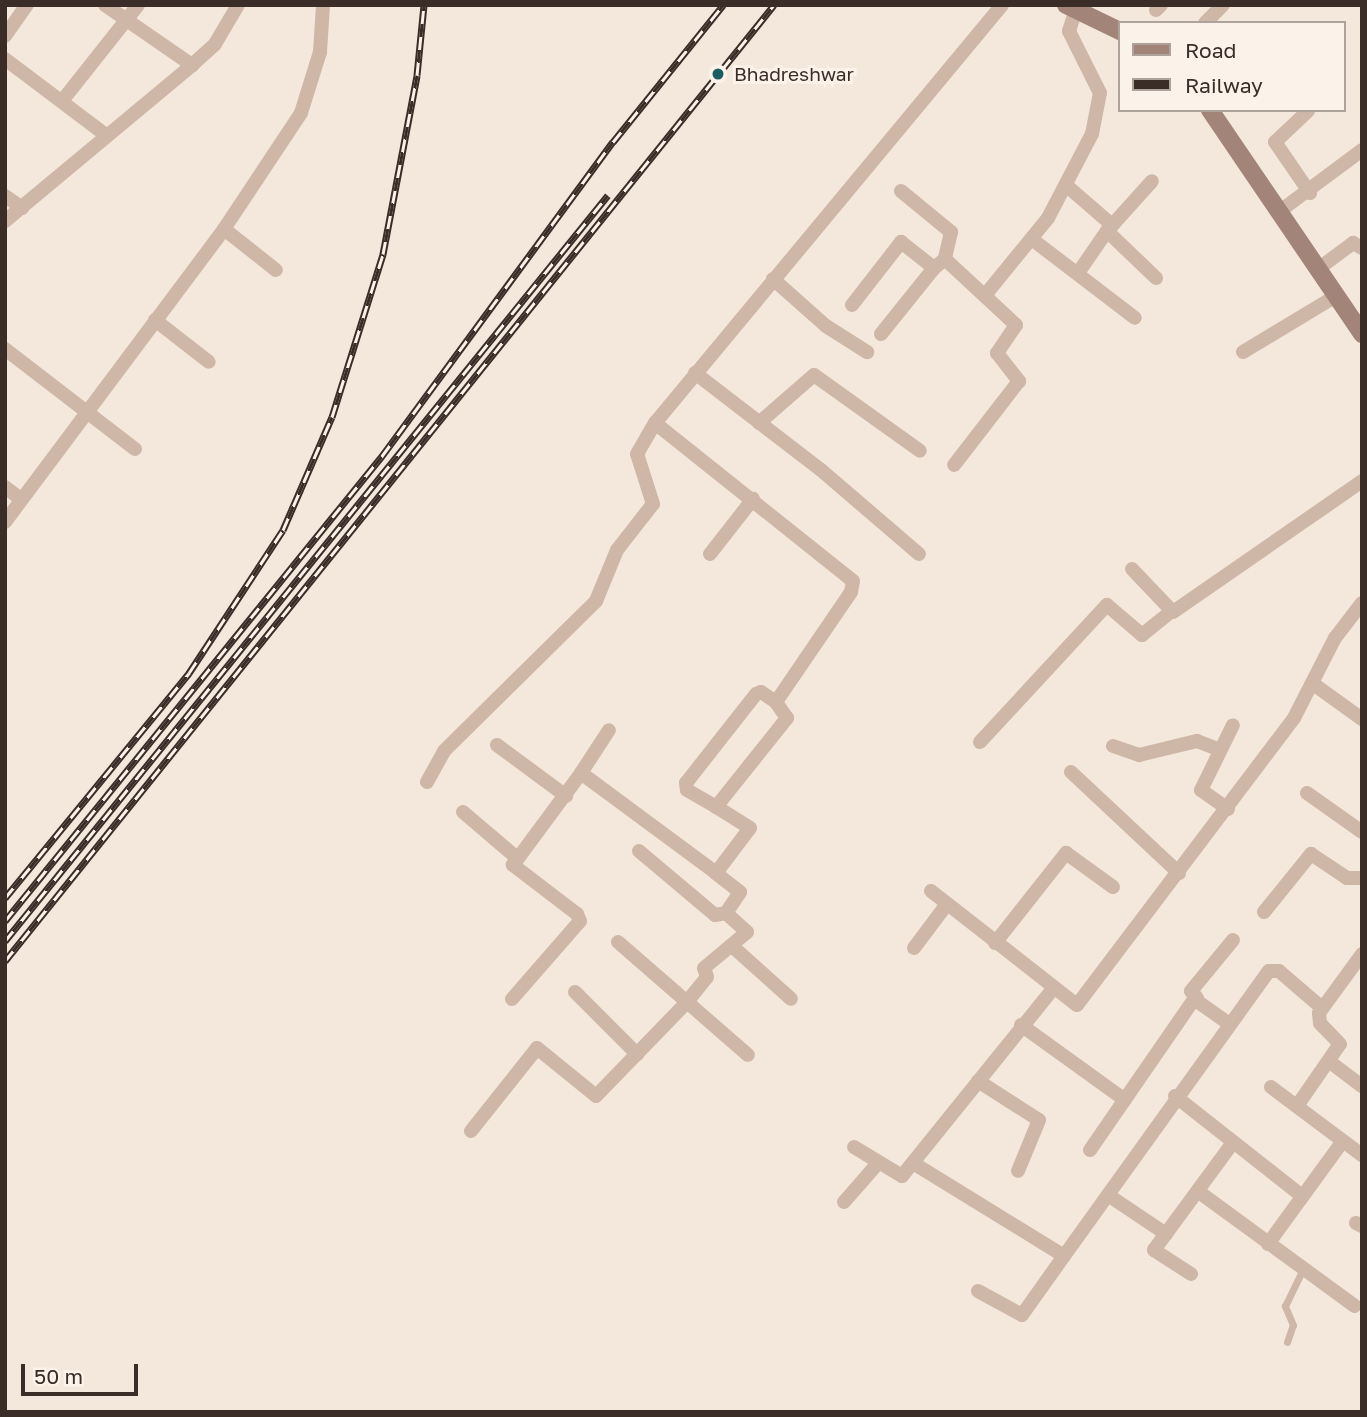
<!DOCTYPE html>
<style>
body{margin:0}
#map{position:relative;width:1367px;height:1417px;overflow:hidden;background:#f4e8dc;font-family:"Golos Text",sans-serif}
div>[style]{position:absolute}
.lane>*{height:7px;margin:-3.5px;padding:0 3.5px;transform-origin:3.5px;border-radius:3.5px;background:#ceb7a7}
.street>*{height:14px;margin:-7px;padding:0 7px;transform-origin:7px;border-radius:7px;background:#ceb7a7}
.secondary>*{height:18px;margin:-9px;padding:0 9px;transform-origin:9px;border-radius:9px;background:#a28578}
.rail>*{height:7px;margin-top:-3.5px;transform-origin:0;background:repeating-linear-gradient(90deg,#fbf2e9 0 13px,#3a2d28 0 26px);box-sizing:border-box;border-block:2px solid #3a2d28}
.dots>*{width:19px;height:19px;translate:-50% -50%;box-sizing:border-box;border:4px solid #fbf2e9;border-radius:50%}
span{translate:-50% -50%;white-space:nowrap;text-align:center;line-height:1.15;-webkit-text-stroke:6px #fbf2e9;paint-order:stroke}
.poi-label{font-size:19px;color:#3a2d28}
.left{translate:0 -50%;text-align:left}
.frame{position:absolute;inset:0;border:7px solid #3a2d28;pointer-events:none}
.legend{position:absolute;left:1118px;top:21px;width:228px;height:91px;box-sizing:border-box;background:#fbf2e9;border:2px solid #aea39c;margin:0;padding:9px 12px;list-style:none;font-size:21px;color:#3a2d28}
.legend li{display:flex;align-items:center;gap:14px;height:35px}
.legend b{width:35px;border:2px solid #aea39c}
.scale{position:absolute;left:21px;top:1364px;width:117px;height:32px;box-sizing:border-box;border:4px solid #3a2d28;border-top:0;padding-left:9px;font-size:21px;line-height:24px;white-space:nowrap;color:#3a2d28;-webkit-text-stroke:5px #fbf2e9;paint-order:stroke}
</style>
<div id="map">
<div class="lane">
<div style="left:1287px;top:1342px;width:18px;rotate:-71deg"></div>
<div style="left:1293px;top:1325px;width:21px;rotate:-113deg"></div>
<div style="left:1285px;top:1306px;width:41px;rotate:-64.1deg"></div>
</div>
<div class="street">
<div style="left:105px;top:5px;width:106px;rotate:34.6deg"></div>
<div style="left:1156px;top:10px;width:7px;rotate:-45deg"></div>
<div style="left:1205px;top:23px;width:25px;rotate:-45deg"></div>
<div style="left:5px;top:36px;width:38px;rotate:-55deg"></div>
<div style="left:5px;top:59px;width:126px;rotate:37deg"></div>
<div style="left:62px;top:101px;width:122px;rotate:-51.6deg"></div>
<div style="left:1308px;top:111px;width:45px;rotate:136.8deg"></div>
<div style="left:1275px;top:142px;width:62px;rotate:55.5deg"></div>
<div style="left:1067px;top:186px;width:60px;rotate:40.9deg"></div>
<div style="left:901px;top:191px;width:65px;rotate:39.4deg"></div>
<div style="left:951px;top:232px;width:28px;rotate:103deg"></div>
<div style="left:945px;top:259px;width:97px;rotate:42.9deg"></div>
<div style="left:1016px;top:325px;width:34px;rotate:124deg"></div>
<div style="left:997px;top:353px;width:36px;rotate:52deg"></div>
<div style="left:1019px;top:381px;width:106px;rotate:127.7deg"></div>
<div style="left:5px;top:196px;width:21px;rotate:35deg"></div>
<div style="left:1280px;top:211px;width:102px;rotate:-36.6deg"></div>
<div style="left:5px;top:221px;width:244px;rotate:-39.8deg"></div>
<div style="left:192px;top:65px;width:31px;rotate:-42deg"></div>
<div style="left:215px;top:44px;width:45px;rotate:-59.5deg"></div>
<div style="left:224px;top:229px;width:66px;rotate:38.3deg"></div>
<div style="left:1107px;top:231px;width:68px;rotate:43.8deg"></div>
<div style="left:1033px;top:240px;width:128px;rotate:37.4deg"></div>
<div style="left:1318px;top:269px;width:44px;rotate:-36.6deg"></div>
<div style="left:1353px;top:243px;width:10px;rotate:29deg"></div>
<div style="left:1078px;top:273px;width:51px;rotate:-55.4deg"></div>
<div style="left:1107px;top:231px;width:67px;rotate:-48deg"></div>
<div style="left:773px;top:279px;width:71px;rotate:41.6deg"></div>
<div style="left:826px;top:326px;width:49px;rotate:32.4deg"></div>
<div style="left:986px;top:294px;width:98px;rotate:-50.8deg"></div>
<div style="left:1048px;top:218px;width:95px;rotate:-62.4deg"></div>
<div style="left:1092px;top:134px;width:42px;rotate:-79deg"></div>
<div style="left:1100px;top:93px;width:69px;rotate:-116.6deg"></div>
<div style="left:1069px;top:31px;width:22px;rotate:-72deg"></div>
<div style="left:852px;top:305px;width:80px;rotate:-52.1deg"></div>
<div style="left:901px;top:242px;width:42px;rotate:38.2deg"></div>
<div style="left:934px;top:268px;width:14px;rotate:-39deg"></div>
<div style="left:155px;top:320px;width:68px;rotate:37.9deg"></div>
<div style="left:881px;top:334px;width:85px;rotate:-51.2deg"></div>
<div style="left:5px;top:349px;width:164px;rotate:37.6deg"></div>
<div style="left:1243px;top:352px;width:109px;rotate:-31.1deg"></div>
<div style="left:695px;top:373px;width:159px;rotate:37.6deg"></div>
<div style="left:821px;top:470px;width:129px;rotate:40.6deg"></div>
<div style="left:655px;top:423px;width:253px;rotate:38.6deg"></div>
<div style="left:853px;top:581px;width:11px;rotate:100deg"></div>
<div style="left:851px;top:592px;width:133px;rotate:124.3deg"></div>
<div style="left:776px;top:702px;width:18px;rotate:-146deg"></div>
<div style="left:761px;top:692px;width:5px;rotate:158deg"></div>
<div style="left:756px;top:694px;width:113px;rotate:128.2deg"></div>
<div style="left:686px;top:783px;width:7px;rotate:82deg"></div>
<div style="left:687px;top:790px;width:34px;rotate:30deg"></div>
<div style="left:759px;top:423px;width:73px;rotate:-41.1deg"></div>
<div style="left:814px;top:375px;width:130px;rotate:35.6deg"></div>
<div style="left:5px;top:487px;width:20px;rotate:37deg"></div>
<div style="left:5px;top:522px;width:366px;rotate:-53.2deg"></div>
<div style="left:224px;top:229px;width:139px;rotate:-56.4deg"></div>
<div style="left:301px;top:113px;width:64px;rotate:-72.7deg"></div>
<div style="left:320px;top:52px;width:47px;rotate:-86.3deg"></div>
<div style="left:710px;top:554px;width:70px;rotate:-52deg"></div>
<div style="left:1132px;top:569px;width:59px;rotate:46.4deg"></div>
<div style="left:1173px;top:612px;width:230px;rotate:-34.7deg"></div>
<div style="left:1312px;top:683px;width:62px;rotate:35.8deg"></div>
<div style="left:980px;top:742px;width:187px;rotate:-47.2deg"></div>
<div style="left:1107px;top:605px;width:46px;rotate:40.6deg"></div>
<div style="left:1142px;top:635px;width:36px;rotate:-39deg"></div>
<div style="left:497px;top:745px;width:86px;rotate:36.5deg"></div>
<div style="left:1113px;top:746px;width:28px;rotate:19deg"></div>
<div style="left:1139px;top:755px;width:60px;rotate:-13.6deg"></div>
<div style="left:1197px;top:741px;width:25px;rotate:21deg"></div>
<div style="left:1071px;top:772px;width:148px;rotate:43.1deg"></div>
<div style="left:581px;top:773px;width:51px;rotate:-56.9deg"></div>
<div style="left:427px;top:782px;width:35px;rotate:-61deg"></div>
<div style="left:444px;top:751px;width:214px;rotate:-44.6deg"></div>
<div style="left:596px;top:601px;width:55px;rotate:-67.6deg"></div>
<div style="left:617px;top:550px;width:58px;rotate:-52deg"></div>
<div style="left:653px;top:504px;width:52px;rotate:-107.7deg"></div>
<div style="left:637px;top:454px;width:36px;rotate:-60deg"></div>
<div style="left:655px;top:423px;width:543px;rotate:-50.3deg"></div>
<div style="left:1307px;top:793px;width:67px;rotate:35.3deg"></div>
<div style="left:1228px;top:809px;width:33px;rotate:-145deg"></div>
<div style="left:1201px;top:790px;width:72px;rotate:-63.8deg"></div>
<div style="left:463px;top:812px;width:71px;rotate:40.4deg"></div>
<div style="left:639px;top:851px;width:99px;rotate:40.1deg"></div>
<div style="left:715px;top:915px;width:11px;rotate:-10deg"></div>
<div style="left:931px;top:891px;width:185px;rotate:38deg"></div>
<div style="left:1077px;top:1005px;width:360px;rotate:-52.9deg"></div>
<div style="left:1294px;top:718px;width:90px;rotate:-62.9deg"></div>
<div style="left:1335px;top:638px;width:44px;rotate:-52.4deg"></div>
<div style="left:1264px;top:912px;width:75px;rotate:-51deg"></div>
<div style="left:1311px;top:854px;width:43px;rotate:33.7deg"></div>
<div style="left:1347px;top:878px;width:15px"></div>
<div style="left:618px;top:942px;width:172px;rotate:41deg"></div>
<div style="left:995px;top:943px;width:115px;rotate:-51.7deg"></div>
<div style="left:1066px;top:853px;width:58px;rotate:35.9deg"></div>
<div style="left:732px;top:946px;width:79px;rotate:41.9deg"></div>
<div style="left:914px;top:948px;width:55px;rotate:-53.1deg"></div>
<div style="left:575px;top:992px;width:88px;rotate:45deg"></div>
<div style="left:1197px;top:998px;width:9px;rotate:-131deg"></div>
<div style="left:1191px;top:991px;width:66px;rotate:-50.5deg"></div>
<div style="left:512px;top:999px;width:103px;rotate:-48.9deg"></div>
<div style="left:580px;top:921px;width:8px;rotate:-113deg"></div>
<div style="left:577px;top:914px;width:81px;rotate:-142.6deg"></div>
<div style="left:513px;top:865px;width:114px;rotate:-53.5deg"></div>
<div style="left:581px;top:773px;width:168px;rotate:36.5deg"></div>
<div style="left:716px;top:873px;width:56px;rotate:-52.9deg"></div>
<div style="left:750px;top:828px;width:40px;rotate:-148deg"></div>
<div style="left:716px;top:807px;width:114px;rotate:-51.4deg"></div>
<div style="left:787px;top:718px;width:19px;rotate:-125deg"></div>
<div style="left:1021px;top:1025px;width:128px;rotate:35.8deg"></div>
<div style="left:1330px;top:1062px;width:40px;rotate:37deg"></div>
<div style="left:978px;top:1081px;width:72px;rotate:32.6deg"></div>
<div style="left:1039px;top:1120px;width:55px;rotate:112.4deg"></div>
<div style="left:1271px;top:1087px;width:114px;rotate:36.8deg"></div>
<div style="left:1175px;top:1096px;width:162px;rotate:38.2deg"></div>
<div style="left:1297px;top:1106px;width:75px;rotate:-55.3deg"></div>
<div style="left:1340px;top:1044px;width:29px;rotate:-134deg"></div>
<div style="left:1320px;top:1023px;width:10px;rotate:-96deg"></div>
<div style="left:1319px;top:1013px;width:73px;rotate:-53.9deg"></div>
<div style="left:471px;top:1131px;width:106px;rotate:-51.5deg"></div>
<div style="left:537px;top:1048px;width:76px;rotate:39.1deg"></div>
<div style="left:596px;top:1096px;width:129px;rotate:-45.9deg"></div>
<div style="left:686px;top:1003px;width:33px;rotate:-51deg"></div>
<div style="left:707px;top:977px;width:9px;rotate:-108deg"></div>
<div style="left:704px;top:968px;width:56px;rotate:-39.9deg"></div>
<div style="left:747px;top:932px;width:28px;rotate:-138deg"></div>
<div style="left:726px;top:913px;width:25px;rotate:-56deg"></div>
<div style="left:740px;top:892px;width:31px;rotate:-142deg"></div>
<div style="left:854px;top:1147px;width:56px;rotate:31.1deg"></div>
<div style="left:902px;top:1176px;width:240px;rotate:-51.1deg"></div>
<div style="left:1090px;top:1150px;width:183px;rotate:-55.4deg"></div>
<div style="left:1194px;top:999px;width:42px;rotate:35.2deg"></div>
<div style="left:913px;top:1163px;width:177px;rotate:31.6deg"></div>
<div style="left:1064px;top:1256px;width:351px;rotate:-54.3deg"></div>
<div style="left:1269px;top:971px;width:10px"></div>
<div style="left:1279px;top:971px;width:57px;rotate:40.7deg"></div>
<div style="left:1199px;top:1192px;width:193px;rotate:36.2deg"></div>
<div style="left:1108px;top:1195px;width:70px;rotate:33.9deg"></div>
<div style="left:844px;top:1202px;width:52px;rotate:-48.9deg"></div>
<div style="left:1356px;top:1223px;width:7px;rotate:27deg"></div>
<div style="left:1268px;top:1244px;width:126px;rotate:-54deg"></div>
<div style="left:1191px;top:1274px;width:44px;rotate:-147deg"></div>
<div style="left:1154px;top:1250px;width:132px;rotate:-53.7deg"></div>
<div style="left:978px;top:1291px;width:50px;rotate:28.6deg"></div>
<div style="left:1022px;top:1315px;width:72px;rotate:-54.6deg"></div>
</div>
<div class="secondary">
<div style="left:1066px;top:5px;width:60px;rotate:25.7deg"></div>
<div style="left:1210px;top:110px;width:271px;rotate:55.8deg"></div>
</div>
<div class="rail">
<div style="left:5px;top:898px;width:291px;rotate:-50.7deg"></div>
<div style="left:189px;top:673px;width:171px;rotate:-56.7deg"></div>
<div style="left:283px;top:530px;width:123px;rotate:-66.6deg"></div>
<div style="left:332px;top:417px;width:171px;rotate:-72.6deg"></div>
<div style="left:383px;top:254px;width:182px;rotate:-79.2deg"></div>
<div style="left:417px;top:75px;width:70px;rotate:-84.3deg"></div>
<div style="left:5px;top:921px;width:599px;rotate:-50.97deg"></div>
<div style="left:382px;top:456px;width:390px;rotate:-53.7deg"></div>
<div style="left:613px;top:142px;width:176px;rotate:-51.2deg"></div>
<div style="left:5px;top:941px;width:959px;rotate:-51.05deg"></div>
<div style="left:5px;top:961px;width:1227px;rotate:-51.19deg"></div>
</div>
<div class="dots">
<div style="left:718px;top:74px;background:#195e60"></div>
</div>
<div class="poi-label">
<span class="left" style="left:734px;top:74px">Bhadreshwar</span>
</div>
<div class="frame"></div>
<ul class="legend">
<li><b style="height:9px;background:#a28578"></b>Road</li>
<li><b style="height:9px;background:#3a2d28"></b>Railway</li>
</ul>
<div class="scale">50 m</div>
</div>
